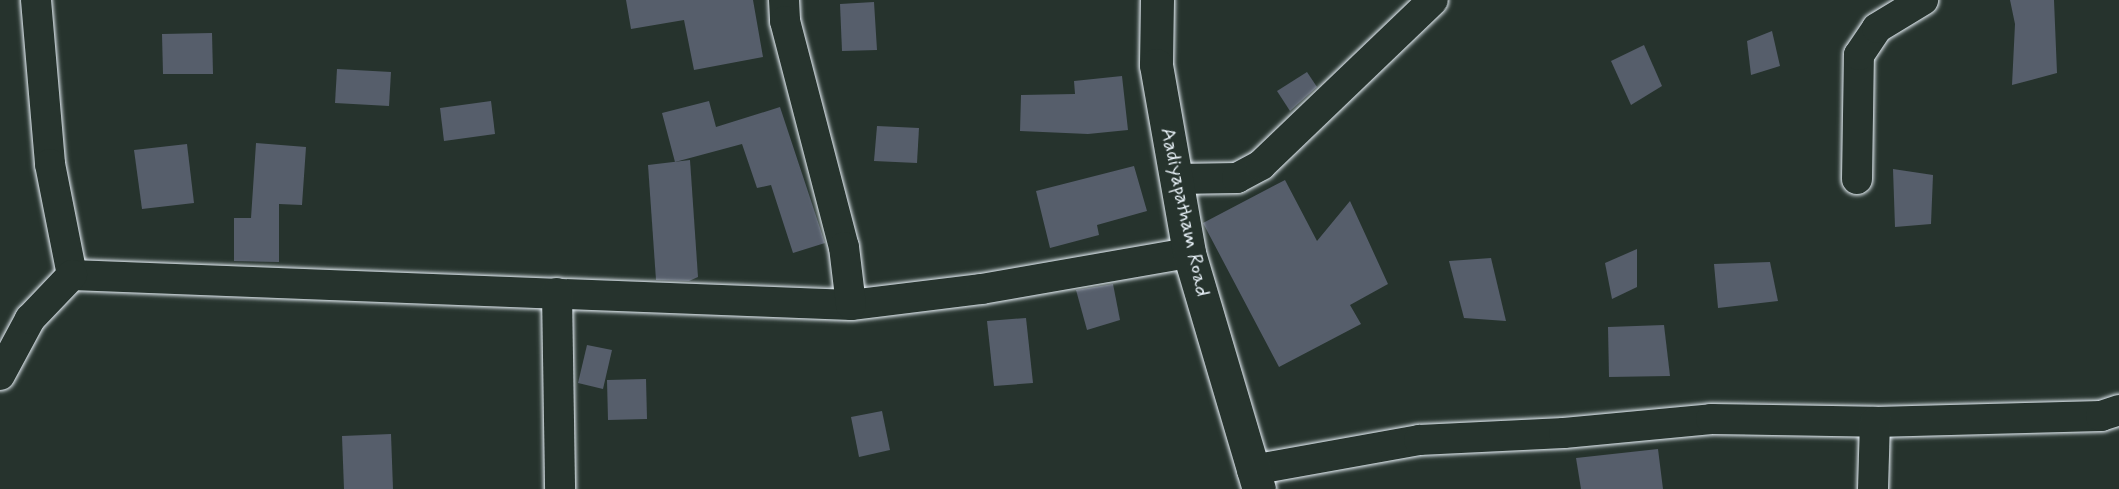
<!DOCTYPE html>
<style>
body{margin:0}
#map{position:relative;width:2119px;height:489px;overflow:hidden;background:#26332d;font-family:Mynerve,sans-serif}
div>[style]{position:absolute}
.building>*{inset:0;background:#565e6b}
.roads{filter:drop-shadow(0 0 2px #e8f1f8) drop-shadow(0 0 2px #e8f1f8)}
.street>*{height:30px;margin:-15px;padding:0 15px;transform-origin:15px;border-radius:15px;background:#26332d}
.secondary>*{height:33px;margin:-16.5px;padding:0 16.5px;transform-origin:16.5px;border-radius:16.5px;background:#26332d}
span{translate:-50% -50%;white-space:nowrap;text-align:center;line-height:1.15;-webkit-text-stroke:5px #26332d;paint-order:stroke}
.street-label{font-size:21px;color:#e8f1f8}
</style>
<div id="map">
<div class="building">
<div style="clip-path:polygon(626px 0,753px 0,763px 57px,694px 70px,684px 20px,631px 29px)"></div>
<div style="clip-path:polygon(2010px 0,2054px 0,2057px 73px,2012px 85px,2015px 24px)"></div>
<div style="clip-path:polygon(874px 2px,877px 50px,842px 51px,840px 4px)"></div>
<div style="clip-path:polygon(1772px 31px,1780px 66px,1751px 75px,1747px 41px)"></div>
<div style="clip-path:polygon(212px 33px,213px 74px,163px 74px,162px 34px)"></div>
<div style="clip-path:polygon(1644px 45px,1662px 86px,1631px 105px,1611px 61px)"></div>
<div style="clip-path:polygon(337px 69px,391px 72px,389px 106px,335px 103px)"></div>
<div style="clip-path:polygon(1307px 72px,1317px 87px,1290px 111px,1277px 91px)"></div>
<div style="clip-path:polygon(1122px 76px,1128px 130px,1088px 134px,1020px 131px,1021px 95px,1075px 94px,1074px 81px)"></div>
<div style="clip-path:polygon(491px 101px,495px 134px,444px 141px,440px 108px)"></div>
<div style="clip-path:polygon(709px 101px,716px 127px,780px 107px,825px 243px,793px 253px,771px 185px,757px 188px,742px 144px,675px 162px,662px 113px)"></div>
<div style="clip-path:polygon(877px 126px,919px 128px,917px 163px,874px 161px)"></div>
<div style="clip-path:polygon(256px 143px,306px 147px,302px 205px,279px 204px,279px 262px,234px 261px,234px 218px,251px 218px)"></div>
<div style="clip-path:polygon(187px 144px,194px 203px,142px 209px,134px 150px)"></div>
<div style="clip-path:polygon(690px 160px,698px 277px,689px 281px,656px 280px,648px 165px)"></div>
<div style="clip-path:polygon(1134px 166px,1147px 211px,1097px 225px,1099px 235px,1050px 248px,1036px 191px)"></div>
<div style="clip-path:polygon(1893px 169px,1933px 175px,1931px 224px,1895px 227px)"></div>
<div style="clip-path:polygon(1285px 180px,1317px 241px,1350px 201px,1388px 284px,1350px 305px,1361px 324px,1279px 367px,1203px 223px)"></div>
<div style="clip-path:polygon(1637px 249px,1637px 287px,1612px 299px,1605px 263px)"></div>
<div style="clip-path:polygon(1491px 258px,1506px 321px,1464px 318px,1449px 261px)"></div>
<div style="clip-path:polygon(1770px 262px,1778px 301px,1718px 308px,1714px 264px)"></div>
<div style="clip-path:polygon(1113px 284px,1120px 320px,1087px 330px,1076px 290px)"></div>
<div style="clip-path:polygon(1026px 318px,1033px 383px,994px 386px,987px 321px)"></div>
<div style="clip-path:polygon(1664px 325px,1670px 376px,1609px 377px,1608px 327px)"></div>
<div style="clip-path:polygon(587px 345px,612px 350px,603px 389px,578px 383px)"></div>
<div style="clip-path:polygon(646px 379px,647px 419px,608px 420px,607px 380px)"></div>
<div style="clip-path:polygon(882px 411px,890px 450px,859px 457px,851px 417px)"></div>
<div style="clip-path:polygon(391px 434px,393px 489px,344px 489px,342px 436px)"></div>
<div style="clip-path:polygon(1658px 449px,1663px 489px,1581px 489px,1576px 458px)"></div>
</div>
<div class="roads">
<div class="street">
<div style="left:36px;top:0;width:165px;rotate:85.1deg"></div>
<div style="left:50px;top:164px;width:113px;rotate:78.8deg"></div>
<div style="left:72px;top:275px;width:780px;rotate:2.21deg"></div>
<div style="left:851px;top:305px;width:132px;rotate:-7deg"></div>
<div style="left:982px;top:289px;width:210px;rotate:-9.9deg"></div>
<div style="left:784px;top:0;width:21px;rotate:87deg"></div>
<div style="left:785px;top:21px;width:234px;rotate:75.4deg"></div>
<div style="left:844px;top:247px;width:58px;rotate:83.1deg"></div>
<div style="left:1176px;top:179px;width:61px;rotate:-0.9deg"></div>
<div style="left:1237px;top:178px;width:27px;rotate:-28deg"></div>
<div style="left:1261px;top:165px;width:238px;rotate:-43.8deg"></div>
<div style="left:1857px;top:179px;width:124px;rotate:-89.1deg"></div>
<div style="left:1859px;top:55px;width:32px;rotate:-56deg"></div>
<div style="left:1877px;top:28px;width:54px;rotate:-31.3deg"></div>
<div style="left:557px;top:293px;width:196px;rotate:89.1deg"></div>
<div style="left:0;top:375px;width:64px;rotate:-61.8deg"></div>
<div style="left:30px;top:319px;width:61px;rotate:-46.3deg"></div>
<div style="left:1252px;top:470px;width:170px;rotate:-10.2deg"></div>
<div style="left:1419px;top:440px;width:145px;rotate:-2.8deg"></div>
<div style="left:1564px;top:433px;width:148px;rotate:-5.4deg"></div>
<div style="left:1711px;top:419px;width:164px;rotate:1deg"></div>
<div style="left:1875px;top:422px;width:226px;rotate:-1.5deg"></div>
<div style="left:2101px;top:416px;width:19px;rotate:-18deg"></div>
<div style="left:1873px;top:489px;width:67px;rotate:-88.3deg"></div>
</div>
<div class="secondary">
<div style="left:1157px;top:0;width:65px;rotate:90.9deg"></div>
<div style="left:1156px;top:65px;width:191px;rotate:80deg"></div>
<div style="left:1189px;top:253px;width:246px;rotate:73.5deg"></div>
</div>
</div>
<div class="street-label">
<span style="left:1185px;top:212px;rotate:78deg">Aadiyapatham Road</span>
</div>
</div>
